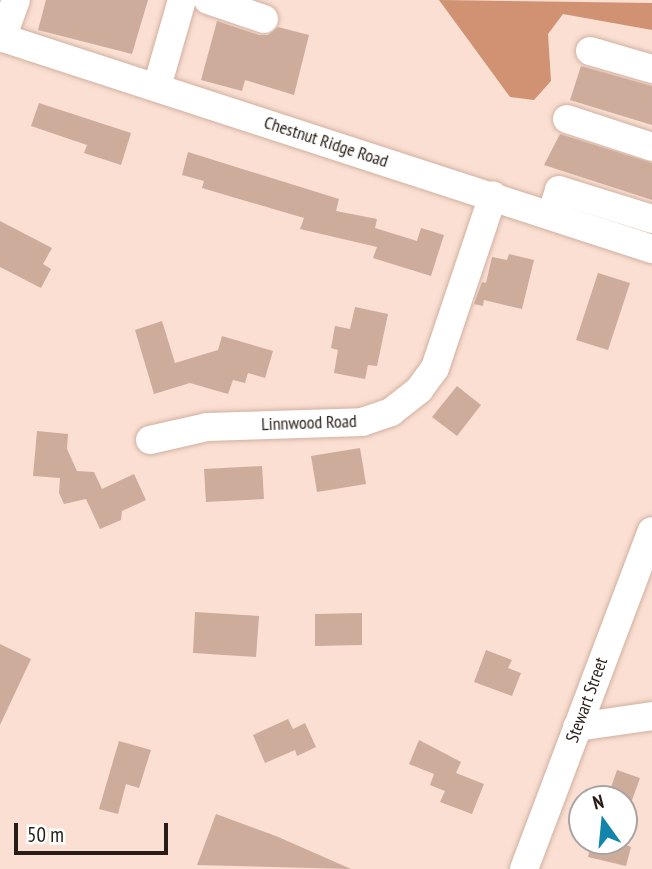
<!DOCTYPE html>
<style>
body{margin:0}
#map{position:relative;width:652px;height:869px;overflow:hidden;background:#fadfd2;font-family:"PT Sans Narrow",sans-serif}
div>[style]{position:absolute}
.forest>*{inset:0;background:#d09272}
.building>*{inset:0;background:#cdac9c}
.roads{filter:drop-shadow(0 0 2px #d1b0a0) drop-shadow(0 0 2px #d1b0a0)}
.minor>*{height:28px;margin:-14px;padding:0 14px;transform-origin:14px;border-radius:14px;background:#fff}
span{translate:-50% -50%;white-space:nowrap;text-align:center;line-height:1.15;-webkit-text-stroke:7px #fff;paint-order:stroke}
.street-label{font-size:18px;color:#281c16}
.north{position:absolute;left:568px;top:785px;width:70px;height:70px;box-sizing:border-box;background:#fff;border:2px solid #a9a4a2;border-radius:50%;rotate:345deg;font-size:19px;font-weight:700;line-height:28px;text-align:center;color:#281c16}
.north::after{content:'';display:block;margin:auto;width:24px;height:32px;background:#1385ab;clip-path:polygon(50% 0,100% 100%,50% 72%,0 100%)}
.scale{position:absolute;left:14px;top:823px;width:154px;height:32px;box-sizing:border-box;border:4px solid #281c16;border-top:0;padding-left:9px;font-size:21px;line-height:24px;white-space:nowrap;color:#281c16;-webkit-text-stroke:5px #fff;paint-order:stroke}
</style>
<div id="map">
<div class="forest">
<div style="clip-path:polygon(439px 0,652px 3px,652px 30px,563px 14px,548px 34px,551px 81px,534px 100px,510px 97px)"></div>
</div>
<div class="building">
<div style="clip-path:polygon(46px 0,148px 0,132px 54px,38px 30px)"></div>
<div style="clip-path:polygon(217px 21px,259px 35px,268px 35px,278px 27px,309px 35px,294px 95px,245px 80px,242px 91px,201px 80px)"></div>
<div style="clip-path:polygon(581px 66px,652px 86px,652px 125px,570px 100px)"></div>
<div style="clip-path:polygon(39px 103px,131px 133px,121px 165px,84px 153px,87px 145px,31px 126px)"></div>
<div style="clip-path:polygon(560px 134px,652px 163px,652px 200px,544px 165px)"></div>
<div style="clip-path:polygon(188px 152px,339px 199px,336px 211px,377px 219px,375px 228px,417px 241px,421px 228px,444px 235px,431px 276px,373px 258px,377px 247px,300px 229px,304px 218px,202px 188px,204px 181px,182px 175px)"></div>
<div style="clip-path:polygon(0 221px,52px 248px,43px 264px,51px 269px,41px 288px,0 267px)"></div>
<div style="clip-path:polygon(509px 254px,534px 260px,522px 309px,484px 300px,483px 306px,474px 304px,482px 282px,486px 283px,492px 257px,507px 260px)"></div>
<div style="clip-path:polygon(598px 273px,630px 283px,608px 350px,576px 340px)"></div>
<div style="clip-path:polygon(355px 307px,388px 314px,377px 366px,368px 365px,365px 379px,334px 373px,338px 350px,331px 348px,335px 326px,350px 329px)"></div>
<div style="clip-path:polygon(162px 321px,175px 363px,218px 350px,222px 336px,273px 351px,265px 378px,248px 373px,245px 383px,233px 380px,228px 394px,190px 383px,154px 394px,135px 330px)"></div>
<div style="clip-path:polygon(457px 386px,481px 405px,457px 436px,432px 417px)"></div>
<div style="clip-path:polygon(37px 431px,68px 434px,67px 449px,77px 471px,94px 472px,102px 489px,134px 474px,146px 500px,122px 511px,121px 520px,100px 529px,86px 499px,64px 504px,59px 493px,60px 478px,33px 476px)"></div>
<div style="clip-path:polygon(360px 448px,366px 484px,317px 492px,311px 456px)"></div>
<div style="clip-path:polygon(262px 466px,264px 499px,206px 502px,204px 469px)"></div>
<div style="clip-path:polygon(195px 612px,259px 616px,256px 657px,193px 653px)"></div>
<div style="clip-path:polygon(362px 613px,362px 645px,315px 646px,315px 614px)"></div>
<div style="clip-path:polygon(0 644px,31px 659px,0 725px)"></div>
<div style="clip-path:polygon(486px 650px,512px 660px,508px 668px,521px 673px,512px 696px,474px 682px)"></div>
<div style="clip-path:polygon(288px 719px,293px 729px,305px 723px,316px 747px,297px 756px,295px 750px,265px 763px,253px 735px)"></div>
<div style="clip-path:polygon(419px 740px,461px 762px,456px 773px,484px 784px,472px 814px,440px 802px,445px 791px,430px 785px,434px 774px,409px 764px)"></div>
<div style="clip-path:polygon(119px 741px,151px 750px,139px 788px,126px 784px,118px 814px,99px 809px)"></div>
<div style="clip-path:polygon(617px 770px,640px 778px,631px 803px,608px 796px)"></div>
<div style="clip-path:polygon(216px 814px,276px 836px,351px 869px,197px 865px)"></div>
<div style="clip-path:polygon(592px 841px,617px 841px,631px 847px,626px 866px,588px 857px)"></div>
</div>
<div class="roads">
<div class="minor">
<div style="left:208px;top:0;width:59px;rotate:18.7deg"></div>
<div style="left:0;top:37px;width:686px;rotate:18.01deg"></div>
<div style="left:2px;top:38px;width:40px;rotate:-69.8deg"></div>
<div style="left:590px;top:51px;width:65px;rotate:16.2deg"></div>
<div style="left:157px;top:87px;width:91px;rotate:-74deg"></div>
<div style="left:567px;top:119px;width:89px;rotate:18.2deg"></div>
<div style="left:551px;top:215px;width:26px;rotate:-72deg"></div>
<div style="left:559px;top:190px;width:97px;rotate:17.3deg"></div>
<div style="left:150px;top:440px;width:58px;rotate:-12.8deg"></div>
<div style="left:207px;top:427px;width:155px;rotate:-1.8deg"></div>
<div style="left:362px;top:422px;width:31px;rotate:-19deg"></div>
<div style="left:391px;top:412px;width:36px;rotate:-38deg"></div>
<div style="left:419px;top:390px;width:27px;rotate:-54deg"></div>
<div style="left:435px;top:368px;width:182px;rotate:-71.4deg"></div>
<div style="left:577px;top:727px;width:76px;rotate:-8.3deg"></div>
<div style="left:524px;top:869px;width:361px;rotate:-69.3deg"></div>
</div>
</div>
<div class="street-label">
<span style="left:326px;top:142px;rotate:18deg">Chestnut Ridge Road</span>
<span style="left:309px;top:423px;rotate:-2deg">Linnwood Road</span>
<span style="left:587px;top:700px;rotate:-70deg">Stewart Street</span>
</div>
<div class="north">N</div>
<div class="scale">50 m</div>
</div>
